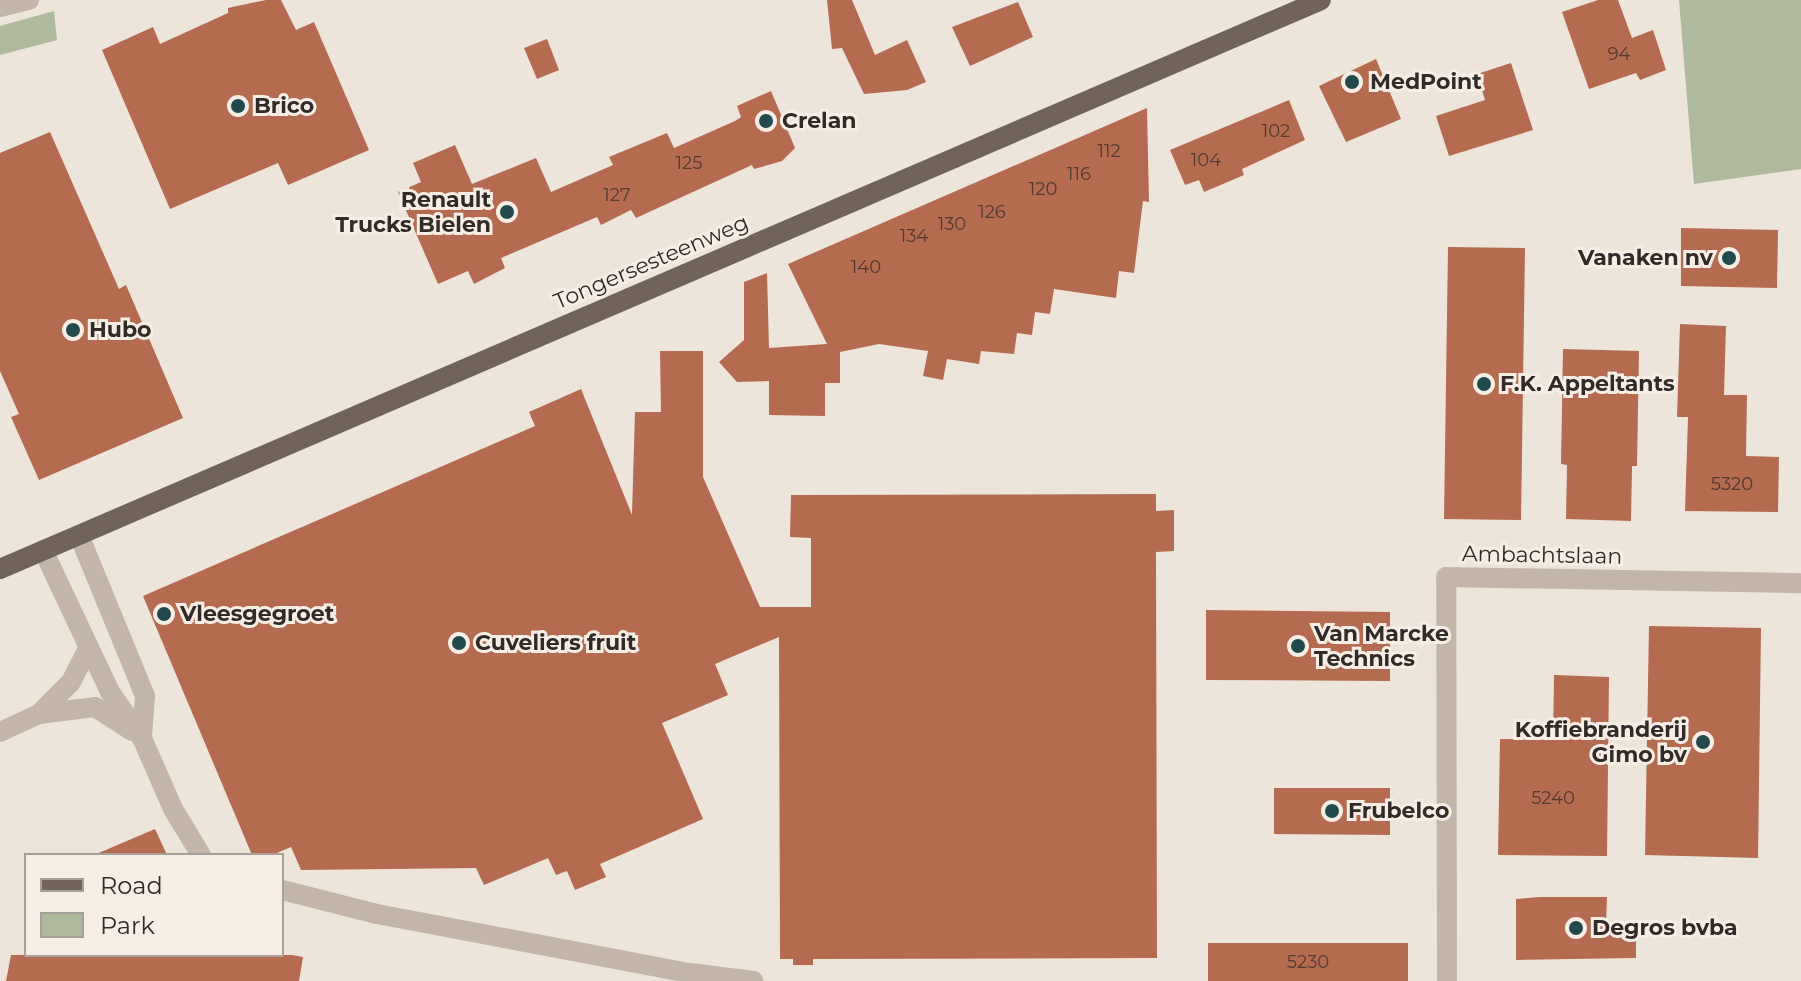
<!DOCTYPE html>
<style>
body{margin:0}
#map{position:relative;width:1801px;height:981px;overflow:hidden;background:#ede4da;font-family:Montserrat,sans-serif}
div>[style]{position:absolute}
.green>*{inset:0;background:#afba9c}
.building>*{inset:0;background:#b46b50}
.minor>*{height:20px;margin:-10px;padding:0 10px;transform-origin:10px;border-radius:10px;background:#c3b5a7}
.major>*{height:20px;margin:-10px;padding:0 10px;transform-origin:10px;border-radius:10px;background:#71625a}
.dots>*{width:22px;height:22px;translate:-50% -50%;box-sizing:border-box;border:4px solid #f6eee5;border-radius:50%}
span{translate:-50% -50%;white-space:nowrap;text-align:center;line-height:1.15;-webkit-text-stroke:6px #f6eee5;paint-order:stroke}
.number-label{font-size:18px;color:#523a31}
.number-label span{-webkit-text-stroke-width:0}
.poi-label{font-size:22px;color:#312a27;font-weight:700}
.left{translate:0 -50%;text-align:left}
.right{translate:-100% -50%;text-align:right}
.street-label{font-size:22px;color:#312a27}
.legend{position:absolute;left:24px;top:853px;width:260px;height:104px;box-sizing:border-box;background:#f6eee5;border:2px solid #a7a099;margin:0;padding:10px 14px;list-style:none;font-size:24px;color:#312a27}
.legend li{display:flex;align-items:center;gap:16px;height:40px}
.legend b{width:40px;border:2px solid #a7a099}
</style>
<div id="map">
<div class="green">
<div style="clip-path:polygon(1679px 0,1801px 0,1801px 169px,1694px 184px)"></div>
<div style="clip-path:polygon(54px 11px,57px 40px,0 55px,0 26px)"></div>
</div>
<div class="building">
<div style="clip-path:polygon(266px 0,281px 0,296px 30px,314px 22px,369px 150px,288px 185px,278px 163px,170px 209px,102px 50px,153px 27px,160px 44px,228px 13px,228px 8px)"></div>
<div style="clip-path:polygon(827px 0,852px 0,875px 55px,907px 40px,926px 82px,907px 90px,864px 94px,842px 48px,832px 49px)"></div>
<div style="clip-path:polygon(1598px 0,1618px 0,1632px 38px,1653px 30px,1666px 70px,1640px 80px,1636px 73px,1589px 89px,1562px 12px)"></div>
<div style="clip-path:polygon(1018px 2px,1033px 37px,970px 66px,952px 27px)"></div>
<div style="clip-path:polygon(547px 39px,559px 70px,537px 79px,524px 48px)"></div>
<div style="clip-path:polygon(1376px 59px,1401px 119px,1346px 142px,1319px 86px)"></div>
<div style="clip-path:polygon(1511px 63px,1533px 130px,1449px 156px,1436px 116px,1485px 100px,1477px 74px)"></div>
<div style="clip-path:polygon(771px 91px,795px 148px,782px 161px,754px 169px,752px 165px,636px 218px,631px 210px,601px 225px,597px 217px,501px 258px,505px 268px,474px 284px,468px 271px,438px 284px,398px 192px,421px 182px,413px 163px,455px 145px,472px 184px,536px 158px,551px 192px,613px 165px,609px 157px,667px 133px,674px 148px,735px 121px,741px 117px,737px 106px)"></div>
<div style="clip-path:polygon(1289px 100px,1305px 140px,1242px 169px,1244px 175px,1204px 192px,1199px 180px,1185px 185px,1170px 150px)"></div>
<div style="clip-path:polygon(1147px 108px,1149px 202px,1143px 201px,1134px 273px,1119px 271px,1116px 298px,1054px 289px,1050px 314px,1035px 312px,1032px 335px,1017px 333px,1014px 354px,981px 351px,979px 364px,947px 359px,943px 380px,923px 376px,928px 351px,879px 344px,840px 352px,840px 383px,825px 383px,825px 416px,769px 415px,769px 381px,737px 382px,719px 362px,744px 340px,744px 282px,767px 273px,769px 348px,827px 344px,788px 264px)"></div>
<div style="clip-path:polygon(50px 132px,119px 289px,126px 285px,183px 418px,39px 480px,11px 417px,19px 414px,0 371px,0 153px)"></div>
<div style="clip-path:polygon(1681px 228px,1778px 230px,1777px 288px,1681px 286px)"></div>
<div style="clip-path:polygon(1448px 247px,1525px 248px,1521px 520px,1444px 519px)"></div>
<div style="clip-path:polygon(1680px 324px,1726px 326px,1724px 395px,1747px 395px,1746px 456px,1779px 457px,1778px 512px,1685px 511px,1688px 417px,1677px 417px)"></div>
<div style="clip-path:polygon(1563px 349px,1639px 351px,1637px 466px,1632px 466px,1631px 521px,1566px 519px,1567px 465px,1561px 464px)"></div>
<div style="clip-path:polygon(660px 351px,703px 351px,703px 477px,760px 607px,811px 607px,811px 538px,790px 537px,791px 495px,1156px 494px,1156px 511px,1174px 510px,1174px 551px,1156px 552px,1157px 958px,813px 959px,813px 965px,793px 965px,793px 959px,780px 959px,779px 637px,715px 664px,728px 695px,662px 723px,703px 819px,600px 864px,606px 877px,575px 890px,567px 871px,556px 875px,548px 858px,484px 885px,476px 868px,301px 870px,291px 847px,272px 855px,252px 855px,143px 596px,535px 426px,529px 412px,581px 389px,632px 515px,635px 412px,661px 412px)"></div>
<div style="clip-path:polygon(1206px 610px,1390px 612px,1390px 681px,1206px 680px)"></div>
<div style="clip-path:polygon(1649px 626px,1761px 628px,1758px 858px,1645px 855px)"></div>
<div style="clip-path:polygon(1554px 675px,1609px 677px,1607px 856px,1498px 855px,1500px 739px,1553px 740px)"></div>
<div style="clip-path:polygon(1274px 788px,1390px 788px,1390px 835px,1274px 834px)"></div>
<div style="clip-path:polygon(155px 829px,167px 855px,94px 855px)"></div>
<div style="clip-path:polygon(1540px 897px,1607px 897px,1606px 923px,1636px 923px,1636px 958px,1516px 960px,1516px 899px)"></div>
<div style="clip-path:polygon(1208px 943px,1408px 943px,1408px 981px,1208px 981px)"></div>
<div style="clip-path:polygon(11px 955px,292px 955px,303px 957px,299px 981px,6px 981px)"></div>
</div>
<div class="minor">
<div style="left:0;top:7px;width:30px;rotate:-14deg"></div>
<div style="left:79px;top:535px;width:174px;rotate:67.7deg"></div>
<div style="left:145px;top:696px;width:42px;rotate:94.1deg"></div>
<div style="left:43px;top:550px;width:157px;rotate:64.7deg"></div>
<div style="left:110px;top:692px;width:56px;rotate:55.2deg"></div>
<div style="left:142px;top:738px;width:77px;rotate:66.4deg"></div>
<div style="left:173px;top:809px;width:54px;rotate:58.7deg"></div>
<div style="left:39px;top:714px;width:56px;rotate:-7.1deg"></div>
<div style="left:95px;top:707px;width:44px;rotate:33deg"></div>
<div style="left:0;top:732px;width:43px;rotate:-24.8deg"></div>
<div style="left:39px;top:714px;width:45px;rotate:-45deg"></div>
<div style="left:71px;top:682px;width:38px;rotate:-63deg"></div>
<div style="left:282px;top:890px;width:98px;rotate:14.2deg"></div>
<div style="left:377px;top:914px;width:319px;rotate:10.7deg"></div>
<div style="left:690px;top:973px;width:64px;rotate:7.2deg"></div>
<div style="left:1447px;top:981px;width:404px;rotate:-90.1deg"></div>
<div style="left:1446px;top:577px;width:355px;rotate:1deg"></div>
</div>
<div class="major">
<div style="left:0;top:569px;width:1438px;rotate:-23.3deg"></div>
</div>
<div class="dots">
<div style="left:1352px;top:82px;background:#22494c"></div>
<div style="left:238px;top:106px;background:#22494c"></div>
<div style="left:766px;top:121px;background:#22494c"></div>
<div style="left:507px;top:212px;background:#22494c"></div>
<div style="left:1729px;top:258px;background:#22494c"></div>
<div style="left:73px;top:330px;background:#22494c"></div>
<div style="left:1484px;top:384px;background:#22494c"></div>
<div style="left:164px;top:614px;background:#22494c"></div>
<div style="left:459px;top:643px;background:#22494c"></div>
<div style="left:1298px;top:646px;background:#22494c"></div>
<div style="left:1703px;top:742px;background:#22494c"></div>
<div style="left:1332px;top:811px;background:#22494c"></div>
<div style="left:1576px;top:928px;background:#22494c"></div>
</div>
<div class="number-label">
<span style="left:1619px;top:54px">94</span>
<span style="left:1276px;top:131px">102</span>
<span style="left:1109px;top:151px">112</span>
<span style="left:1206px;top:160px">104</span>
<span style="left:689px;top:163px">125</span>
<span style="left:1079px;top:174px">116</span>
<span style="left:1043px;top:189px">120</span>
<span style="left:617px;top:195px">127</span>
<span style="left:992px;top:212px">126</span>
<span style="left:952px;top:224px">130</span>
<span style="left:914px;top:236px">134</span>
<span style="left:866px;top:267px">140</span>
<span style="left:1732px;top:484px">5320</span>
<span style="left:1553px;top:798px">5240</span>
<span style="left:1308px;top:962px">5230</span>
</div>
<div class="poi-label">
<span class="left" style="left:1370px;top:82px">MedPoint</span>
<span class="left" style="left:254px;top:106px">Brico</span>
<span class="left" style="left:782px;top:121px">Crelan</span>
<span class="right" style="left:491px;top:212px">Renault<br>Trucks Bielen</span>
<span class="right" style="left:1713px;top:258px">Vanaken nv</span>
<span class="left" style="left:89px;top:330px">Hubo</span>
<span class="left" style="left:1500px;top:384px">F.K. Appeltants</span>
<span class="left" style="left:180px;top:614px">Vleesgegroet</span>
<span class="left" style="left:1314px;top:646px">Van Marcke<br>Technics</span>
<span class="left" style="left:475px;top:643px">Cuveliers fruit</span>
<span class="right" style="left:1687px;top:742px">Koffiebranderij<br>Gimo bv</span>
<span class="left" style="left:1348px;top:811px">Frubelco</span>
<span class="left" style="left:1592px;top:928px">Degros bvba</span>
</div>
<div class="street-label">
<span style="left:651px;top:262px;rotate:-23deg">Tongersesteenweg</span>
<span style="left:1542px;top:555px;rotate:1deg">Ambachtslaan</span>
</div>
<ul class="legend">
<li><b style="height:10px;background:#71625a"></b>Road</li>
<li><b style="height:22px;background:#afba9c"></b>Park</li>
</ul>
</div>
